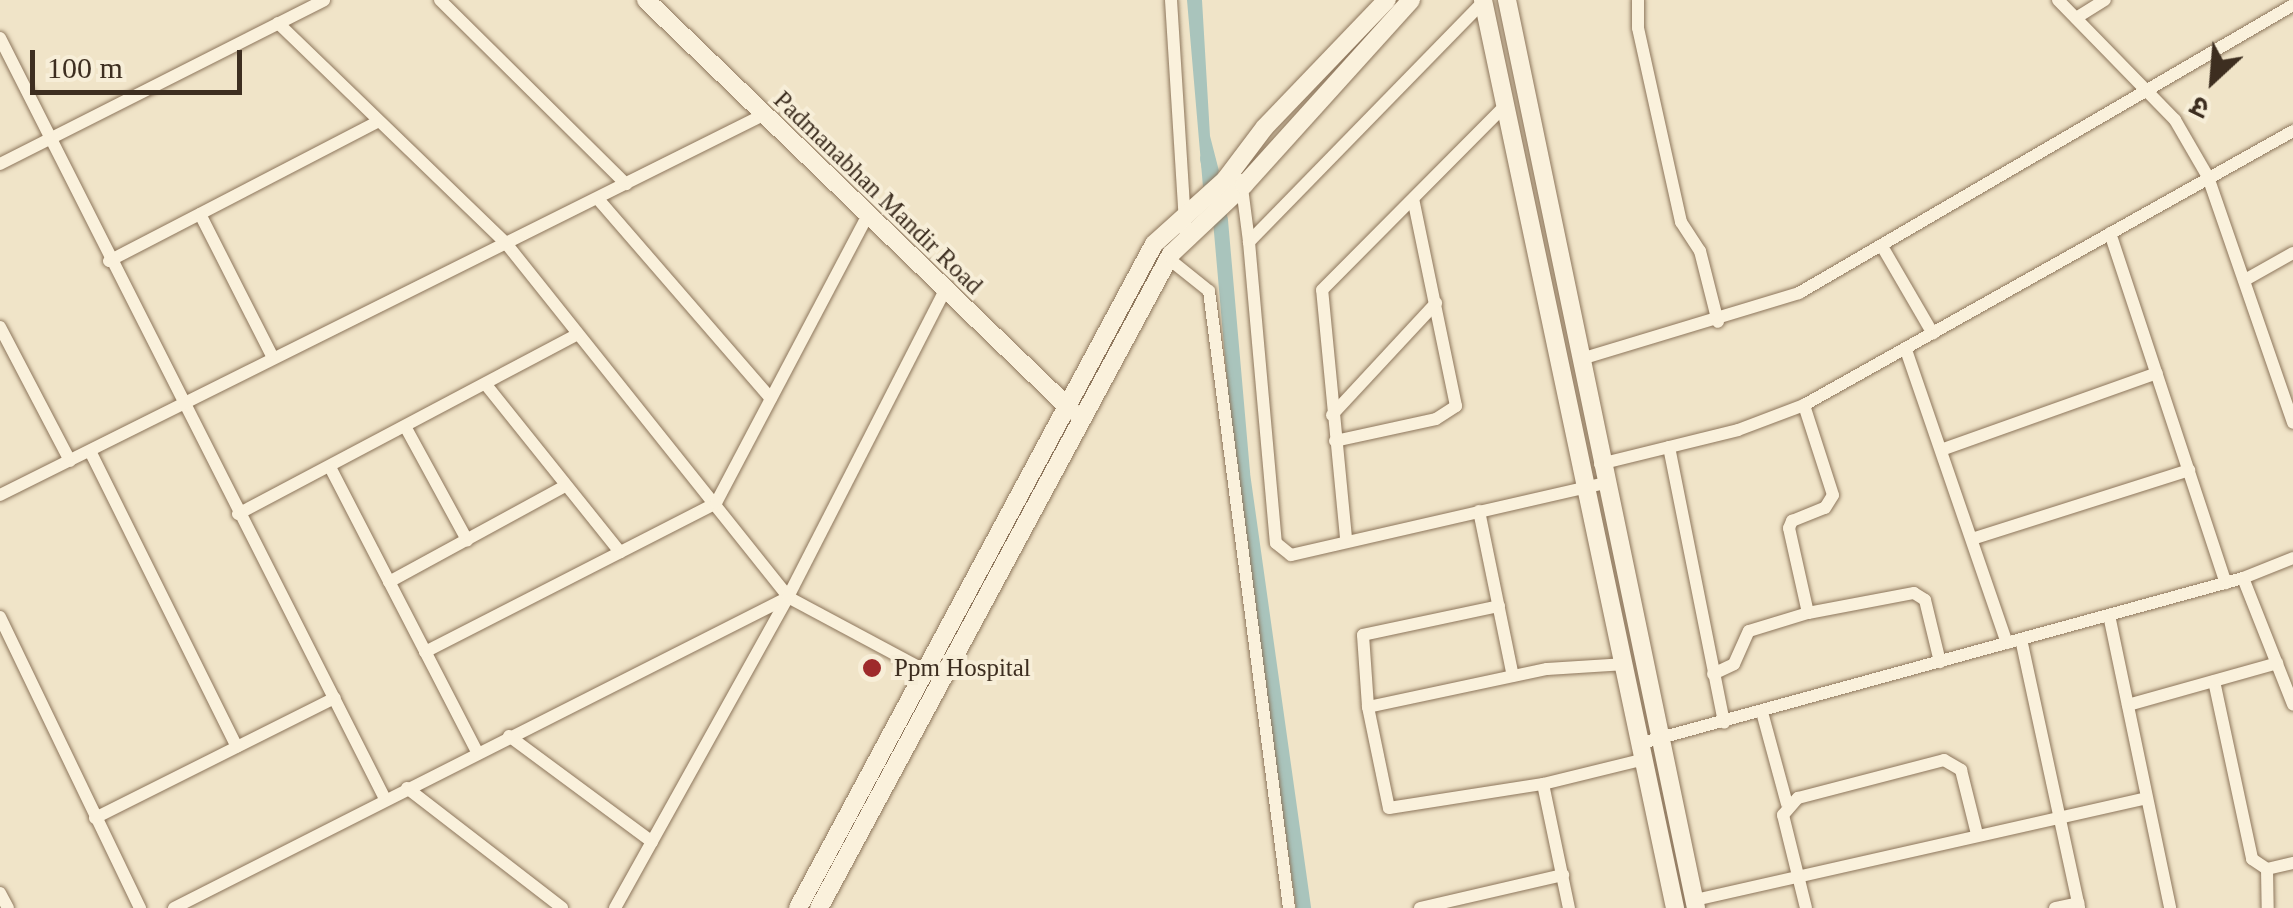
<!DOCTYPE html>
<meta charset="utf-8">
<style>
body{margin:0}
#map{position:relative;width:2293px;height:908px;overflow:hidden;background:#f0e4c8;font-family:"Times New Roman","Noto Sans Devanagari",serif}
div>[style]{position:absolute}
.water>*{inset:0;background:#a9c4bc}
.canal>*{height:15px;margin:-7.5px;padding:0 7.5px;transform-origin:7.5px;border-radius:7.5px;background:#a9c4bc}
.roads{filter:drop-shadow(0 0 2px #8d765c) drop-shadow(0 0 2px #8d765c)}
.street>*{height:12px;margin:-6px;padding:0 6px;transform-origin:6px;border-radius:6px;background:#faf1dc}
.secondary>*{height:18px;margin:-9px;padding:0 9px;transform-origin:9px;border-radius:9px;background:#faf1dc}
.dots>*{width:28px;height:28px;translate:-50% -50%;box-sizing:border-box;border:5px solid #f7eed8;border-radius:50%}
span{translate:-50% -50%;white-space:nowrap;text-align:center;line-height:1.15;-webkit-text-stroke:8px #f7eed8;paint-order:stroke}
.street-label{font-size:25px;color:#3d2e20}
.poi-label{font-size:25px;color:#3d2e20}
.left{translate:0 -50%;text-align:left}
.north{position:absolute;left:2163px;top:30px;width:100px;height:100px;-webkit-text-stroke:8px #f7eed8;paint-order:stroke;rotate:206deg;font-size:28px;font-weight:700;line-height:40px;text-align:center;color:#3d2e20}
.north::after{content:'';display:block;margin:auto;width:35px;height:45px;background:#3d2e20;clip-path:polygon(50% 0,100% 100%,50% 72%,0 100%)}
.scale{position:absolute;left:30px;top:50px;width:212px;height:45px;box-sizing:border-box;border:5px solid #3d2e20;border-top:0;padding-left:12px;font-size:30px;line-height:35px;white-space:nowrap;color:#3d2e20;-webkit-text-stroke:8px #f7eed8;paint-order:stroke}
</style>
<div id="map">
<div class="water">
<div style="clip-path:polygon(1187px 0,1202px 0,1210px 136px,1219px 171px,1203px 187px)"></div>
</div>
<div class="canal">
<div style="left:1207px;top:158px;width:63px;rotate:78.2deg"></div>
<div style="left:1220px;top:220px;width:254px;rotate:85deg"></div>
<div style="left:1242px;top:473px;width:439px;rotate:82deg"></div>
</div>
<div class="roads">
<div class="street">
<div style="left:440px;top:0;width:262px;rotate:44.7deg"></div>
<div style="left:1171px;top:0;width:239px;rotate:86.4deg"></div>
<div style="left:1485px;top:0;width:338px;rotate:134.3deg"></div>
<div style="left:1249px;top:242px;width:302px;rotate:84.9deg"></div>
<div style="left:1276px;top:543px;width:19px;rotate:39deg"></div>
<div style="left:1291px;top:555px;width:322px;rotate:-12.9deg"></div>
<div style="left:1638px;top:0;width:28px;rotate:90deg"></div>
<div style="left:1638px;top:28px;width:199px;rotate:77.5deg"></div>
<div style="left:1681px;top:222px;width:35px;rotate:57deg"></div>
<div style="left:1700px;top:251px;width:73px;rotate:75.8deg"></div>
<div style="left:2058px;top:0;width:168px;rotate:45.7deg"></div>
<div style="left:2175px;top:120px;width:66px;rotate:59.9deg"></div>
<div style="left:2208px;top:177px;width:260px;rotate:70.9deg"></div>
<div style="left:2076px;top:18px;width:34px;rotate:-32deg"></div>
<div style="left:278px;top:23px;width:315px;rotate:44deg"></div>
<div style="left:505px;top:242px;width:454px;rotate:51.4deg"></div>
<div style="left:788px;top:597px;width:174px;rotate:28.2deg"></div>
<div style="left:0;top:38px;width:853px;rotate:63.16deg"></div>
<div style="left:0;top:164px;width:363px;rotate:-26.8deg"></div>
<div style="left:1241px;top:180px;width:63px;rotate:82.6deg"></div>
<div style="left:598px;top:199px;width:264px;rotate:49.1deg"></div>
<div style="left:200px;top:214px;width:161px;rotate:63.1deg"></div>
<div style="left:2110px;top:233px;width:369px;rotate:71.7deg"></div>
<div style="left:1883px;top:248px;width:99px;rotate:59.8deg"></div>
<div style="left:1169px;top:259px;width:51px;rotate:38.7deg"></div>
<div style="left:1209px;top:291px;width:622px;rotate:82.61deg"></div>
<div style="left:109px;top:261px;width:302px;rotate:-27.4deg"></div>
<div style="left:2245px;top:280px;width:55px;rotate:-29.4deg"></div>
<div style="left:0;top:327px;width:151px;rotate:62.4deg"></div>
<div style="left:1906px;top:350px;width:310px;rotate:71deg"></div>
<div style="left:1581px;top:359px;width:228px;rotate:-16.8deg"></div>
<div style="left:1799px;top:293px;width:572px;rotate:-30.24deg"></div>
<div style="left:487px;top:386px;width:213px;rotate:51.3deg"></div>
<div style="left:1332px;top:415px;width:153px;rotate:-47.1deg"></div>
<div style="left:406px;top:428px;width:128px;rotate:61.4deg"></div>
<div style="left:1335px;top:441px;width:103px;rotate:-12.3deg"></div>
<div style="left:1436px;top:419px;width:24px;rotate:-33deg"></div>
<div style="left:1456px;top:406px;width:211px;rotate:-101.7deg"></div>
<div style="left:1669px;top:447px;width:281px;rotate:78.7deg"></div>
<div style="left:1941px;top:450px;width:229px;rotate:-19.6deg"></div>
<div style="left:90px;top:451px;width:330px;rotate:63.6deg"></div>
<div style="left:1600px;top:464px;width:142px;rotate:-13.8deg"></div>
<div style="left:1738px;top:430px;width:71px;rotate:-20.7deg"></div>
<div style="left:1804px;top:405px;width:561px;rotate:-29.26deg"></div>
<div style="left:331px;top:469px;width:318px;rotate:62.7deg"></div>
<div style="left:0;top:495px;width:850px;rotate:-26.47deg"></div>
<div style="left:1479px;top:511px;width:168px;rotate:78.4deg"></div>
<div style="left:238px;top:514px;width:382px;rotate:-27.9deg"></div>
<div style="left:1346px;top:538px;width:249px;rotate:-95.5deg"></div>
<div style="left:1322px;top:290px;width:257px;rotate:-45.2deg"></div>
<div style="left:1972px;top:539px;width:228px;rotate:-17.6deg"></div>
<div style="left:2243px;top:578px;width:136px;rotate:68.4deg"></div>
<div style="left:389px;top:582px;width:200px;rotate:-28.6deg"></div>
<div style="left:1499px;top:606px;width:139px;rotate:168deg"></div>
<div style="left:1363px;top:635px;width:72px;rotate:86deg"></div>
<div style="left:1368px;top:707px;width:103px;rotate:78.3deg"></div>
<div style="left:1389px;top:808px;width:156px;rotate:-8.9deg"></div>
<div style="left:1543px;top:784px;width:105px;rotate:-13.8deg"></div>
<div style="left:1808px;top:613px;width:108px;rotate:-10.7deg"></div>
<div style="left:1914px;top:593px;width:13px;rotate:32deg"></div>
<div style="left:1925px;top:600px;width:64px;rotate:76.4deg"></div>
<div style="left:2109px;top:615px;width:299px;rotate:78.2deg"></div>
<div style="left:0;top:617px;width:323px;rotate:64.3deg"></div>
<div style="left:2021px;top:639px;width:275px;rotate:77.8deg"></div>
<div style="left:425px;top:652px;width:327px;rotate:-27.1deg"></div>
<div style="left:716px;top:503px;width:323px;rotate:-62.2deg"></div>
<div style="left:1713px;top:674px;width:23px;rotate:-25deg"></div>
<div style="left:1734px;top:664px;width:36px;rotate:-66deg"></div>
<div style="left:1749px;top:631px;width:62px;rotate:-17deg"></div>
<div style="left:1808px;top:613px;width:87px;rotate:-102.6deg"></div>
<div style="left:1789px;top:528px;width:8px;rotate:-67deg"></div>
<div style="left:1792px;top:521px;width:35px;rotate:-22deg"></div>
<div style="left:1825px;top:508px;width:15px;rotate:-58deg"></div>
<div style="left:1833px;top:495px;width:95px;rotate:-107.9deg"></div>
<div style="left:2214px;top:681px;width:182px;rotate:77.9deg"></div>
<div style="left:2252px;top:859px;width:18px;rotate:34deg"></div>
<div style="left:2267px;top:869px;width:27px;rotate:-13deg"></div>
<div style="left:2128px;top:705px;width:155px;rotate:-15.7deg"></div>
<div style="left:1368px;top:707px;width:183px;rotate:-12deg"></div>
<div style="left:1547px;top:669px;width:79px;rotate:-3.6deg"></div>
<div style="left:1762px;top:712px;width:95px;rotate:74.8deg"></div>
<div style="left:509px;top:736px;width:178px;rotate:36.5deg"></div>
<div style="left:1642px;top:743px;width:623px;rotate:-15.35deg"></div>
<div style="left:2243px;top:578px;width:54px;rotate:-21.8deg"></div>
<div style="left:1543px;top:784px;width:127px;rotate:78.2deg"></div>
<div style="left:407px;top:788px;width:196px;rotate:37.7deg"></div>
<div style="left:95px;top:818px;width:268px;rotate:-26.6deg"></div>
<div style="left:2267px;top:869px;width:39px;rotate:89deg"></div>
<div style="left:0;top:893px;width:17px;rotate:62deg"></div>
<div style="left:1695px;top:900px;width:463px;rotate:-12.7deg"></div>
<div style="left:174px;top:908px;width:687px;rotate:-26.83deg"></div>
<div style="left:615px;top:908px;width:356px;rotate:-60.9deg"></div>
<div style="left:788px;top:597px;width:343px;rotate:-62.9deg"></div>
<div style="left:1420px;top:908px;width:147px;rotate:-13deg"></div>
<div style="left:1806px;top:908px;width:96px;rotate:-103.9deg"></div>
<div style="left:1783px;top:815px;width:23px;rotate:-49deg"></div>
<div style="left:1798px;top:798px;width:151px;rotate:-14.6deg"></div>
<div style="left:1944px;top:760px;width:20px;rotate:30deg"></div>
<div style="left:1961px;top:770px;width:66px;rotate:76deg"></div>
<div style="left:2055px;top:908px;width:24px;rotate:-12deg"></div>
</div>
<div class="secondary">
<div style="left:646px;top:0;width:592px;rotate:43.97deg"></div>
<div style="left:1483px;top:0;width:928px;rotate:78.06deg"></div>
<div style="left:1507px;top:0;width:927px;rotate:78.24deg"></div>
<div style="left:798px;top:908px;width:753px;rotate:-61.8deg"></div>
<div style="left:1154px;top:244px;width:96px;rotate:-42deg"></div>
<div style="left:1225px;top:180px;width:66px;rotate:-53deg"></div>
<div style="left:1265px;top:127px;width:176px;rotate:-46.2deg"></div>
<div style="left:819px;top:908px;width:743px;rotate:-61.71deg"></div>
<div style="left:1171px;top:254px;width:100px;rotate:-43.4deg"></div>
<div style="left:1244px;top:185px;width:249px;rotate:-47.9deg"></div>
</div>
</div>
<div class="dots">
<div style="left:872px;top:668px;background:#9e2a2b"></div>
</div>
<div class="street-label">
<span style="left:878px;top:193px;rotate:44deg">Padmanabhan Mandir Road</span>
</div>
<div class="poi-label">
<span class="left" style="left:894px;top:668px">Ppm Hospital</span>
</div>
<div class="north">उ</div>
<div class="scale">100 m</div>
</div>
